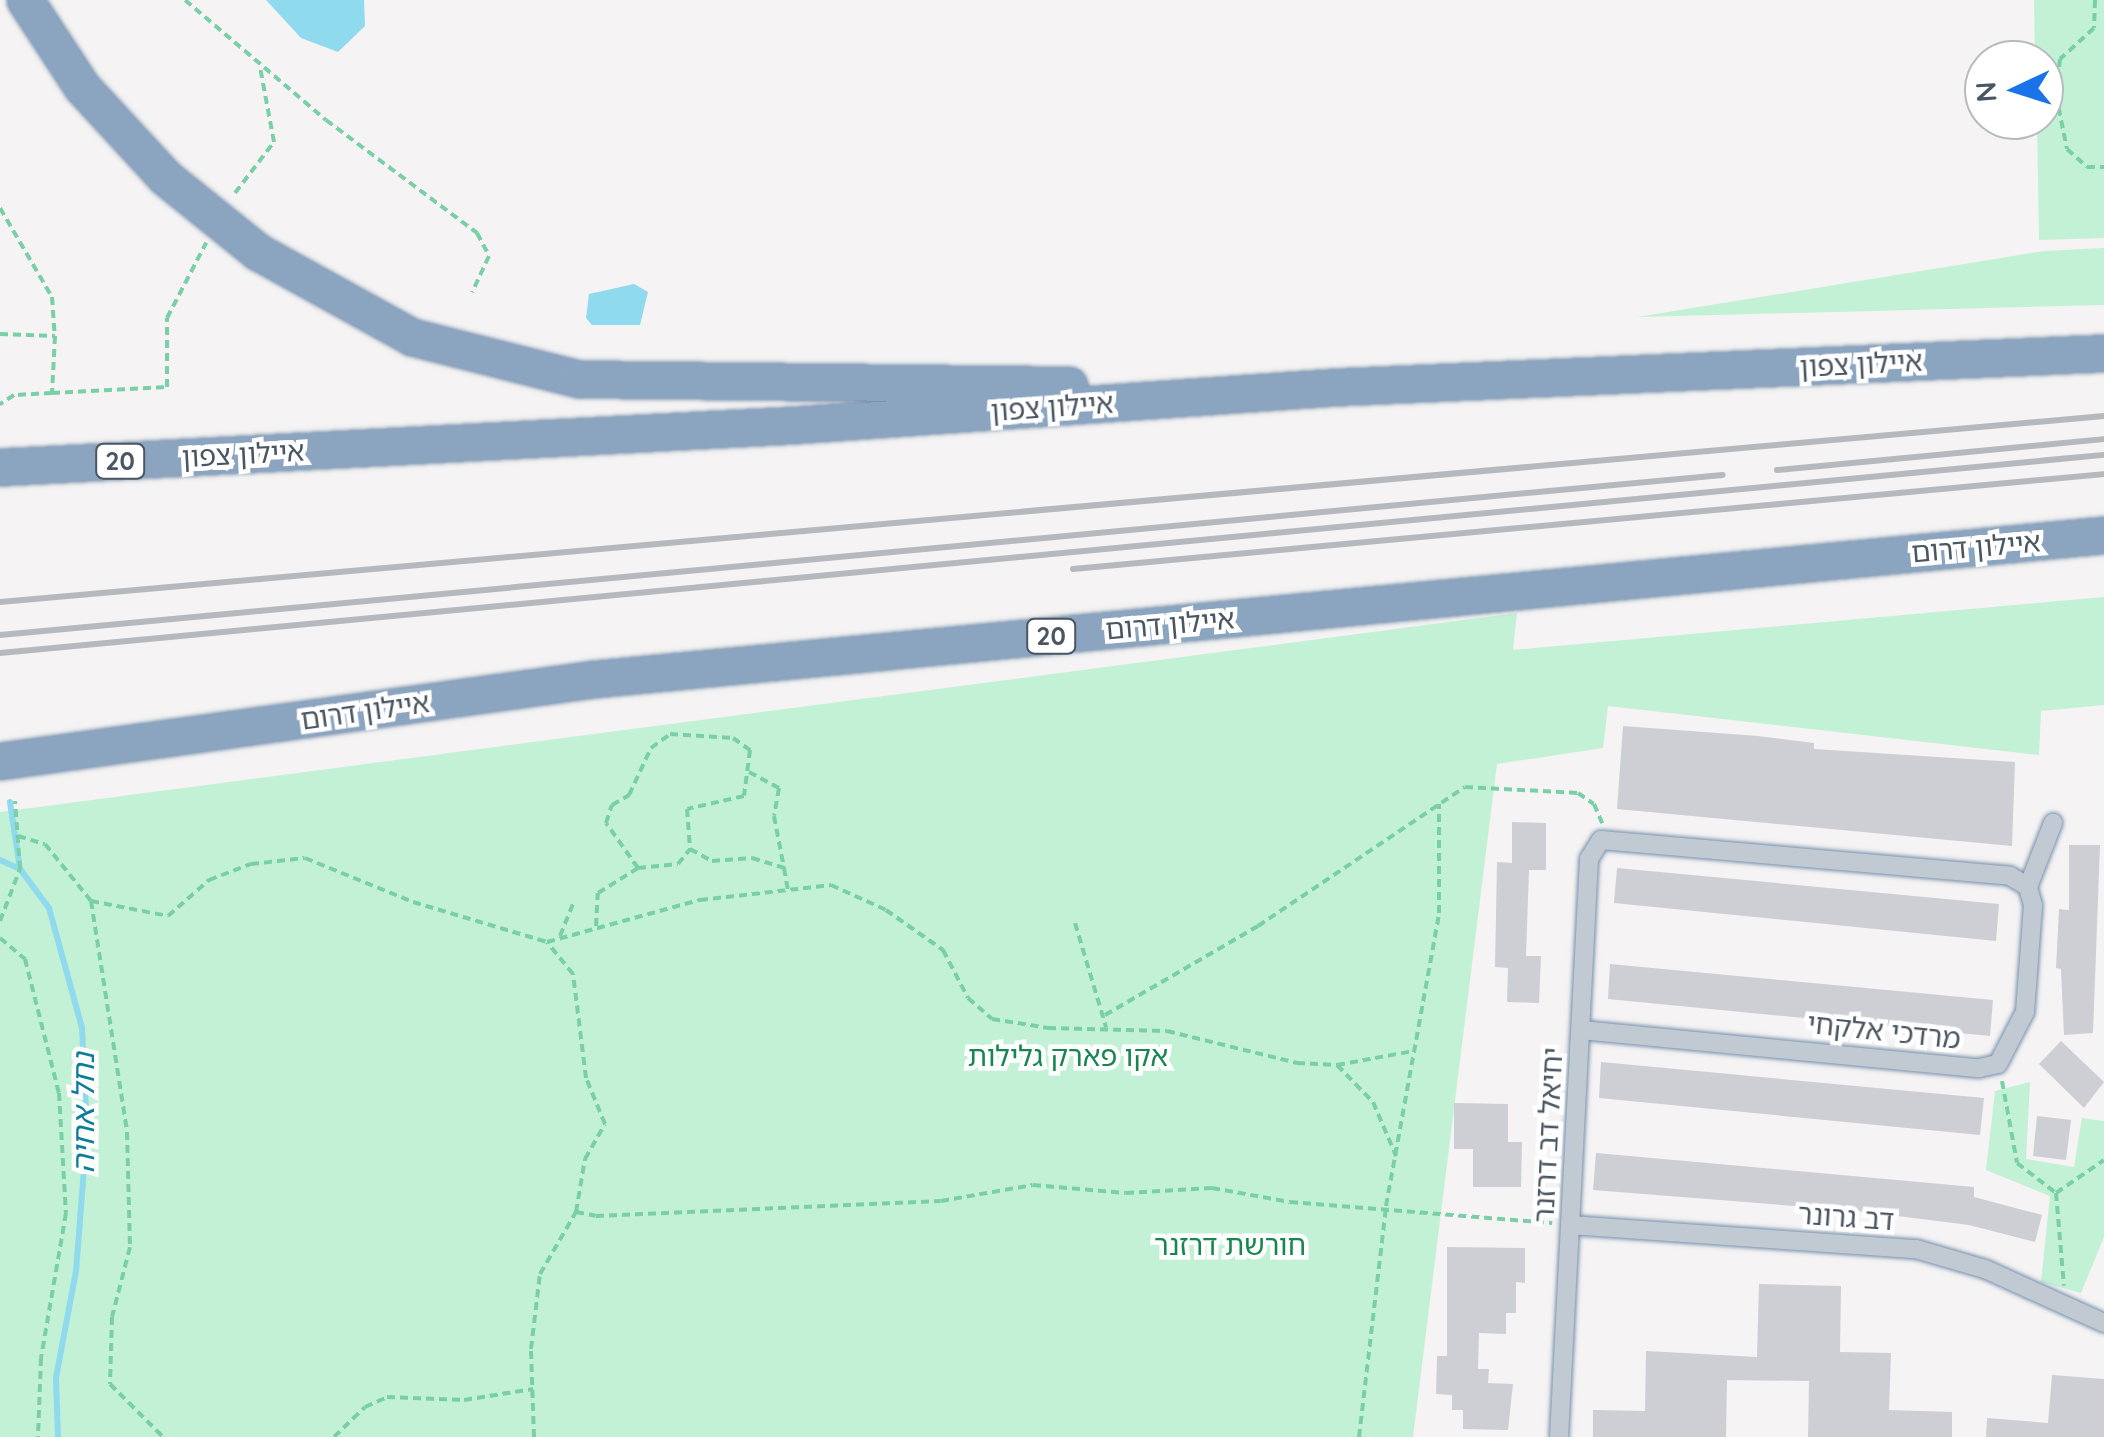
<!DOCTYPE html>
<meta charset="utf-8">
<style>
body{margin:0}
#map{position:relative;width:2104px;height:1437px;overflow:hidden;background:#f5f3f3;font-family:Quicksand,"Noto Sans Hebrew",sans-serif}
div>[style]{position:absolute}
.green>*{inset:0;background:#c3f1d5}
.water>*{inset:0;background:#90daee}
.stream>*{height:6px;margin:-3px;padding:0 3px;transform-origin:3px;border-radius:3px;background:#90daee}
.building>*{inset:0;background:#cdcfd5}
.path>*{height:4px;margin-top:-2px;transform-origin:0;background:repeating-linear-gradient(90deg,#7ad0a6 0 8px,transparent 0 13px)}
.roads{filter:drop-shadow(0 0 2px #7690ad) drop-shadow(0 0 2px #7690ad)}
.minor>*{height:18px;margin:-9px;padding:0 9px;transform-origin:9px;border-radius:9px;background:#c1cad2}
.motorway>*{height:35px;margin:-17.5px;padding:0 17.5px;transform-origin:17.5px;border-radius:17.5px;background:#8ba5c1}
.rail>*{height:6px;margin:-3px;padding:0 3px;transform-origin:3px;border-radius:3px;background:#b5b8bd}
span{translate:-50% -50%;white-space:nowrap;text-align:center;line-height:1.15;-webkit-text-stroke:9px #fff;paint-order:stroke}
.shield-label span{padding:2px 8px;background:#fff;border:2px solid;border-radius:8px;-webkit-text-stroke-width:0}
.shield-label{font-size:25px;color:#4a5661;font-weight:700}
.street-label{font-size:28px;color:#4a5661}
.park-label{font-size:28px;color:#17864f}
.water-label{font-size:30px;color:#0c7c9b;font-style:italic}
.north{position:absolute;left:1964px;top:40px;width:100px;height:100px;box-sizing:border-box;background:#fff;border:2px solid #b7bbc0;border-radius:50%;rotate:266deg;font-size:28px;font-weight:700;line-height:40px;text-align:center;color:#4a5661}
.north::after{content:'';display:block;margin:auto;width:35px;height:45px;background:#1a73e8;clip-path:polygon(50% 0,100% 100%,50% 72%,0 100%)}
</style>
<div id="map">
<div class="green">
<div style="clip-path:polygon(2034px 0,2104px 0,2104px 238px,2039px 240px,2037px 120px,2044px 120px,2044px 60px,2035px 60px)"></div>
<div style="clip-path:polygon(2104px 248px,2104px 305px,1637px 317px,2044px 251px)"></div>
<div style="clip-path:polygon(2104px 597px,2104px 705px,2041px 711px,2039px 755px,1608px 706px,1603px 748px,1497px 764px,1413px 1437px,0 1437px,0 812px,1517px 613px,1513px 650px)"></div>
<div style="clip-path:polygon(2030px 1082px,2026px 1159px,2074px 1167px,2082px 1118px,2104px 1121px,2104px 1237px,2081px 1293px,2041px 1282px,2050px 1196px,1986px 1170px,1995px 1091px)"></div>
</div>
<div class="water">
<div style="clip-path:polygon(266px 0,364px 0,365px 26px,338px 52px,301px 38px)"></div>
<div style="clip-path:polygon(634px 284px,648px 292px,640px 325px,592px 325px,586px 318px,589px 294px)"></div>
</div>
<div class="stream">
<div style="left:10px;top:802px;width:68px;rotate:81.5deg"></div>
<div style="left:20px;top:869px;width:49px;rotate:53.4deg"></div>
<div style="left:49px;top:908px;width:124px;rotate:74.6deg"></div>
<div style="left:82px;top:1028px;width:101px;rotate:87.2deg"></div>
<div style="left:87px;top:1129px;width:142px;rotate:94.4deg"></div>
<div style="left:76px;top:1271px;width:109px;rotate:100.6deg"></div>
<div style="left:56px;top:1378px;width:59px;rotate:88.1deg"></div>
<div style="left:0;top:860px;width:22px;rotate:24deg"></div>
</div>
<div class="building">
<div style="clip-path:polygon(1623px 726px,1758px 736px,1814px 743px,1814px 749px,2015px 762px,2012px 846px,1617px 809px)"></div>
<div style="clip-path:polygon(1512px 822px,1546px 823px,1546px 870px,1529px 870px,1526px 956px,1541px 956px,1539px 1003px,1507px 1002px,1508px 968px,1495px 967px,1497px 862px,1512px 863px)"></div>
<div style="clip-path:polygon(2069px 845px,2100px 845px,2093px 1033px,2064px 1035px,2061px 969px,2056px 968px,2059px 909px,2069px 910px)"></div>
<div style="clip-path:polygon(1617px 868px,1999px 904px,1996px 941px,1614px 903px)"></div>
<div style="clip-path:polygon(1610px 964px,1993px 1000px,1990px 1036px,1608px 999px)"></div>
<div style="clip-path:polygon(2061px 1041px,2104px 1082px,2084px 1108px,2039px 1064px)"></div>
<div style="clip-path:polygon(1601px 1062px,1984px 1098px,1980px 1135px,1599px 1098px)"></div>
<div style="clip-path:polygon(1454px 1103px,1508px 1104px,1508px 1142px,1522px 1142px,1521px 1187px,1473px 1187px,1473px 1149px,1454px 1149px)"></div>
<div style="clip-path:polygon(2037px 1116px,2071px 1120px,2066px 1160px,2033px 1156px)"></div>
<div style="clip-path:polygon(1596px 1153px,1974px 1187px,1974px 1197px,2042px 1215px,2035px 1242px,1969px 1225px,1858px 1211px,1593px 1190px)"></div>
<div style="clip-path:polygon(1447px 1247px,1525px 1248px,1525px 1283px,1516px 1282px,1516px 1313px,1506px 1313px,1506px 1334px,1479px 1333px,1478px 1369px,1489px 1369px,1488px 1383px,1513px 1384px,1508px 1430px,1463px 1429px,1463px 1410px,1452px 1410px,1452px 1395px,1436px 1394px,1437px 1356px,1447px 1356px)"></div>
<div style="clip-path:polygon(1759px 1284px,1841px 1286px,1840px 1352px,1891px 1353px,1889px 1410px,1952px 1412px,1952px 1437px,1808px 1437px,1809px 1381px,1727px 1380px,1726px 1437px,1593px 1437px,1593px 1410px,1645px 1411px,1646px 1351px,1757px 1357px)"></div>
<div style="clip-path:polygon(2052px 1375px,2104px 1379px,2104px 1437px,1986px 1437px,1987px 1418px,2048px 1423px)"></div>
</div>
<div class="path">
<div style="left:185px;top:0;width:185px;rotate:40.4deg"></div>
<div style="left:326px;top:120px;width:189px;rotate:36.8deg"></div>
<div style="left:477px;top:233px;width:26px;rotate:62deg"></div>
<div style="left:489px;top:256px;width:40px;rotate:115deg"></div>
<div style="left:2095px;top:0;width:28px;rotate:92deg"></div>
<div style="left:2094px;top:28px;width:46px;rotate:137.6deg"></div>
<div style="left:2060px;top:59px;width:36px;rotate:96deg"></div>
<div style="left:2056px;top:95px;width:55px;rotate:78.5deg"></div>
<div style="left:2067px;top:149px;width:27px;rotate:42deg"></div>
<div style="left:2087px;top:167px;width:17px"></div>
<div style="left:235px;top:193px;width:64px;rotate:-52.6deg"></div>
<div style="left:274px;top:142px;width:76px;rotate:-100.6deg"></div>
<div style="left:0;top:208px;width:103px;rotate:59.7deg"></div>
<div style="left:52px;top:297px;width:39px;rotate:86deg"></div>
<div style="left:55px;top:336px;width:57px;rotate:93deg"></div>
<div style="left:52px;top:393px;width:38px;rotate:177deg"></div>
<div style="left:14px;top:395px;width:17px;rotate:147deg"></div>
<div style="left:0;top:334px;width:55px;rotate:2.1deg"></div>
<div style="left:52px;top:393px;width:115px;rotate:-3deg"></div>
<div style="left:167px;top:387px;width:69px;rotate:-90deg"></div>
<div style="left:167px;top:318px;width:85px;rotate:-62.5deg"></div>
<div style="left:749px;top:772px;width:34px;rotate:28deg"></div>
<div style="left:779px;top:788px;width:28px;rotate:100deg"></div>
<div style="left:774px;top:816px;width:53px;rotate:79.1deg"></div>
<div style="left:18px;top:836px;width:28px;rotate:17deg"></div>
<div style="left:45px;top:844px;width:73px;rotate:51.1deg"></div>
<div style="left:91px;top:901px;width:234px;rotate:81.1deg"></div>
<div style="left:127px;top:1132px;width:115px;rotate:88.5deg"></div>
<div style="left:130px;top:1247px;width:72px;rotate:104.4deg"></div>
<div style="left:112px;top:1317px;width:67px;rotate:91.7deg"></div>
<div style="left:110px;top:1384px;width:75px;rotate:45deg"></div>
<div style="left:638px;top:868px;width:55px;rotate:-125.4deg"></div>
<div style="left:606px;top:823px;width:19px;rotate:-72deg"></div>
<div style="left:612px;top:805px;width:20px;rotate:-30deg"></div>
<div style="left:629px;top:795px;width:52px;rotate:-64.9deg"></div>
<div style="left:651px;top:748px;width:24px;rotate:-36deg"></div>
<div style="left:670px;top:734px;width:63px;rotate:3.6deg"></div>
<div style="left:733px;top:738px;width:21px;rotate:35deg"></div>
<div style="left:750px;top:750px;width:46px;rotate:97.4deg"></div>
<div style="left:744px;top:796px;width:58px;rotate:167.2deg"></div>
<div style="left:687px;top:809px;width:40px;rotate:85.7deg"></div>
<div style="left:91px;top:901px;width:78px;rotate:11deg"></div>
<div style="left:168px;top:916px;width:55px;rotate:-41.3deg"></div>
<div style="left:209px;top:880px;width:45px;rotate:-20.9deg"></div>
<div style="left:251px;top:864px;width:54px;rotate:-6.3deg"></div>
<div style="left:305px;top:858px;width:117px;rotate:22.2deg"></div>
<div style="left:413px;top:902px;width:140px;rotate:16.6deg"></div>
<div style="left:547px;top:942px;width:159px;rotate:-15.4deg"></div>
<div style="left:700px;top:900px;width:132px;rotate:-6.5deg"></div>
<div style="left:831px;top:885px;width:60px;rotate:24.4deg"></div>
<div style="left:886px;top:910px;width:70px;rotate:35.1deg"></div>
<div style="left:943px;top:950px;width:54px;rotate:62.5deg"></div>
<div style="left:968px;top:998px;width:32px;rotate:41deg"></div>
<div style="left:992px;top:1019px;width:57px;rotate:9.1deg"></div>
<div style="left:1048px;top:1028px;width:119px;rotate:1.4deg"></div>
<div style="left:1167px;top:1031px;width:134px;rotate:13.8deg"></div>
<div style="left:1297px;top:1063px;width:40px;rotate:2.9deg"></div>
<div style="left:1337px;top:1065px;width:77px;rotate:-10.4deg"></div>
<div style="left:0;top:921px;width:56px;rotate:-69deg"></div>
<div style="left:20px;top:869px;width:68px;rotate:-94.2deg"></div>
<div style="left:1075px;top:923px;width:109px;rotate:73.4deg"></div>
<div style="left:596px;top:926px;width:33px;rotate:-87deg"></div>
<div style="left:598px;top:893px;width:47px;rotate:-32deg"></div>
<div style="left:638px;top:868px;width:40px;rotate:-5.7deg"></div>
<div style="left:678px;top:864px;width:19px;rotate:-51deg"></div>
<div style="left:690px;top:849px;width:25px;rotate:29deg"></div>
<div style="left:712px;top:861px;width:40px;rotate:-4.3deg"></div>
<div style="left:752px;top:858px;width:34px;rotate:17deg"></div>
<div style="left:784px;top:868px;width:23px;rotate:80deg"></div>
<div style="left:560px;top:936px;width:35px;rotate:-68deg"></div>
<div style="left:0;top:938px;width:33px;rotate:40deg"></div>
<div style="left:25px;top:959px;width:138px;rotate:75.8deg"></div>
<div style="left:59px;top:1093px;width:120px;rotate:86.7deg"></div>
<div style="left:66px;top:1213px;width:147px;rotate:99.8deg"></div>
<div style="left:41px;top:1358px;width:79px;rotate:92.2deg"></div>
<div style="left:1105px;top:1015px;width:177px;rotate:-30.2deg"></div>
<div style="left:1258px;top:926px;width:249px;rotate:-33.9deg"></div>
<div style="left:1465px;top:787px;width:113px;rotate:3deg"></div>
<div style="left:1578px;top:793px;width:19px;rotate:35deg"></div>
<div style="left:1594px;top:804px;width:21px;rotate:67deg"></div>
<div style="left:1337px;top:1065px;width:52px;rotate:45.8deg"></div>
<div style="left:1373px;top:1102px;width:59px;rotate:66.9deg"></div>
<div style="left:2002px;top:1081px;width:83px;rotate:79.6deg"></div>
<div style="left:2017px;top:1163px;width:49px;rotate:37.6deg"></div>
<div style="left:2056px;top:1193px;width:93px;rotate:85.1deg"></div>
<div style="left:2056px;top:1193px;width:58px;rotate:-34.5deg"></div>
<div style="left:576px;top:1212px;width:20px;rotate:11deg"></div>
<div style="left:596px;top:1216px;width:345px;rotate:-2.5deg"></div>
<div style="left:941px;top:1201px;width:93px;rotate:-9.9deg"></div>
<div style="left:1033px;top:1185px;width:93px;rotate:4.9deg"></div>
<div style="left:1126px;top:1193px;width:86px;rotate:-3.3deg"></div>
<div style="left:1212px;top:1188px;width:79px;rotate:10.2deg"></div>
<div style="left:1290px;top:1202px;width:263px;rotate:4.6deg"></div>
<div style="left:334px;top:1437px;width:43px;rotate:-44.1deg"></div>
<div style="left:365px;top:1407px;width:24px;rotate:-24deg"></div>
<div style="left:387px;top:1397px;width:77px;rotate:2.2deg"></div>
<div style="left:464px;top:1400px;width:70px;rotate:-9.1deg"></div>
<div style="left:534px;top:1437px;width:88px;rotate:-92deg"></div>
<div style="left:531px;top:1349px;width:76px;rotate:-83.2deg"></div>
<div style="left:540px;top:1274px;width:72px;rotate:-59.9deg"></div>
<div style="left:576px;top:1212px;width:54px;rotate:-80.4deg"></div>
<div style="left:585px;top:1159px;width:40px;rotate:-60.3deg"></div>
<div style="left:605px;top:1124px;width:50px;rotate:-112.4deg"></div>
<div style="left:586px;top:1078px;width:105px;rotate:-97.1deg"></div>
<div style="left:573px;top:974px;width:41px;rotate:-129.1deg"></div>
<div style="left:1359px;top:1437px;width:233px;rotate:-83.3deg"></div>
<div style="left:1386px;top:1206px;width:298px;rotate:-79.7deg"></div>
<div style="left:1439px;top:913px;width:109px;rotate:-90deg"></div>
</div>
<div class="roads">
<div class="minor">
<div style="left:1581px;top:1030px;width:400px;rotate:5.5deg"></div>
<div style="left:1979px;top:1068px;width:19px;rotate:-12deg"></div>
<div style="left:1998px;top:1064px;width:59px;rotate:-62.6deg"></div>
<div style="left:2025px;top:1012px;width:107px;rotate:-85.7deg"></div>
<div style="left:2033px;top:905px;width:19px;rotate:-106deg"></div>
<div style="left:2028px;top:887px;width:69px;rotate:-68.7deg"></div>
<div style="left:1570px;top:1225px;width:347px;rotate:4deg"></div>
<div style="left:1916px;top:1249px;width:72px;rotate:16.2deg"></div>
<div style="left:1985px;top:1269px;width:131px;rotate:24.4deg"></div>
<div style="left:1559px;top:1437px;width:579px;rotate:-87.03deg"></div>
<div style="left:1589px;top:859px;width:22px;rotate:-58deg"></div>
<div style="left:1601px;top:840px;width:411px;rotate:5deg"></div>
<div style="left:2010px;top:876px;width:21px;rotate:31deg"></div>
</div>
<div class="motorway">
<div style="left:25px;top:0;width:104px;rotate:56.8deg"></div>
<div style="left:82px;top:87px;width:122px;rotate:47.3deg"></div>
<div style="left:165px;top:177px;width:119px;rotate:38.9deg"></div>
<div style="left:258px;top:252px;width:176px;rotate:28.9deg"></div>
<div style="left:412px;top:337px;width:172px;rotate:14.1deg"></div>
<div style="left:579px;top:379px;width:490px;rotate:0.7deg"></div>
<div style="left:0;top:467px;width:794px;rotate:-3.03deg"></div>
<div style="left:793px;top:425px;width:543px;rotate:-4.01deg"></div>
<div style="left:1335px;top:387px;width:770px;rotate:-2.53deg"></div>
<div style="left:0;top:761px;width:600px;rotate:-7.86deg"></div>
<div style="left:594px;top:679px;width:1517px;rotate:-5.45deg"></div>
</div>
</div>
<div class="rail">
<div style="left:1777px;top:470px;width:328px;rotate:-5.4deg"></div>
<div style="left:1073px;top:569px;width:1035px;rotate:-5.26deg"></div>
<div style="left:0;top:602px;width:2112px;rotate:-5.05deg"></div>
<div style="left:0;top:635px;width:1730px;rotate:-5.31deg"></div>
<div style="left:0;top:653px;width:2113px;rotate:-5.38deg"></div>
</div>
<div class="shield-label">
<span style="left:120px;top:461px">20</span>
<span style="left:1051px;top:636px">20</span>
</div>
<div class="street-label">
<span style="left:1861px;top:364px;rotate:-3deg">איילון צפון</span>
<span style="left:1052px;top:407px;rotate:-4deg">איילון צפון</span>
<span style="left:243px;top:454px;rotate:-3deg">איילון צפון</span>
<span style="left:1976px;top:547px;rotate:-5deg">איילון דרום</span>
<span style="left:1170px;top:624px;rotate:-5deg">איילון דרום</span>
<span style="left:365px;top:711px;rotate:-8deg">איילון דרום</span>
<span style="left:1884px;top:1031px;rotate:6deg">מרדכי אלקחי</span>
<span style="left:1548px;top:1135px;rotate:-87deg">יחיאל דב דרזנר</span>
<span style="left:1846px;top:1217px;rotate:4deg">דב גרונר</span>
</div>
<div class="park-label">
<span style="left:1068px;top:1056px">אקו פארק גלילות</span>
<span style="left:1230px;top:1245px">חורשת דרזנר</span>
</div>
<div class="water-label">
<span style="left:83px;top:1113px;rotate:-90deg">נחל אחיה</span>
</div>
<div class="north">N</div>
</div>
